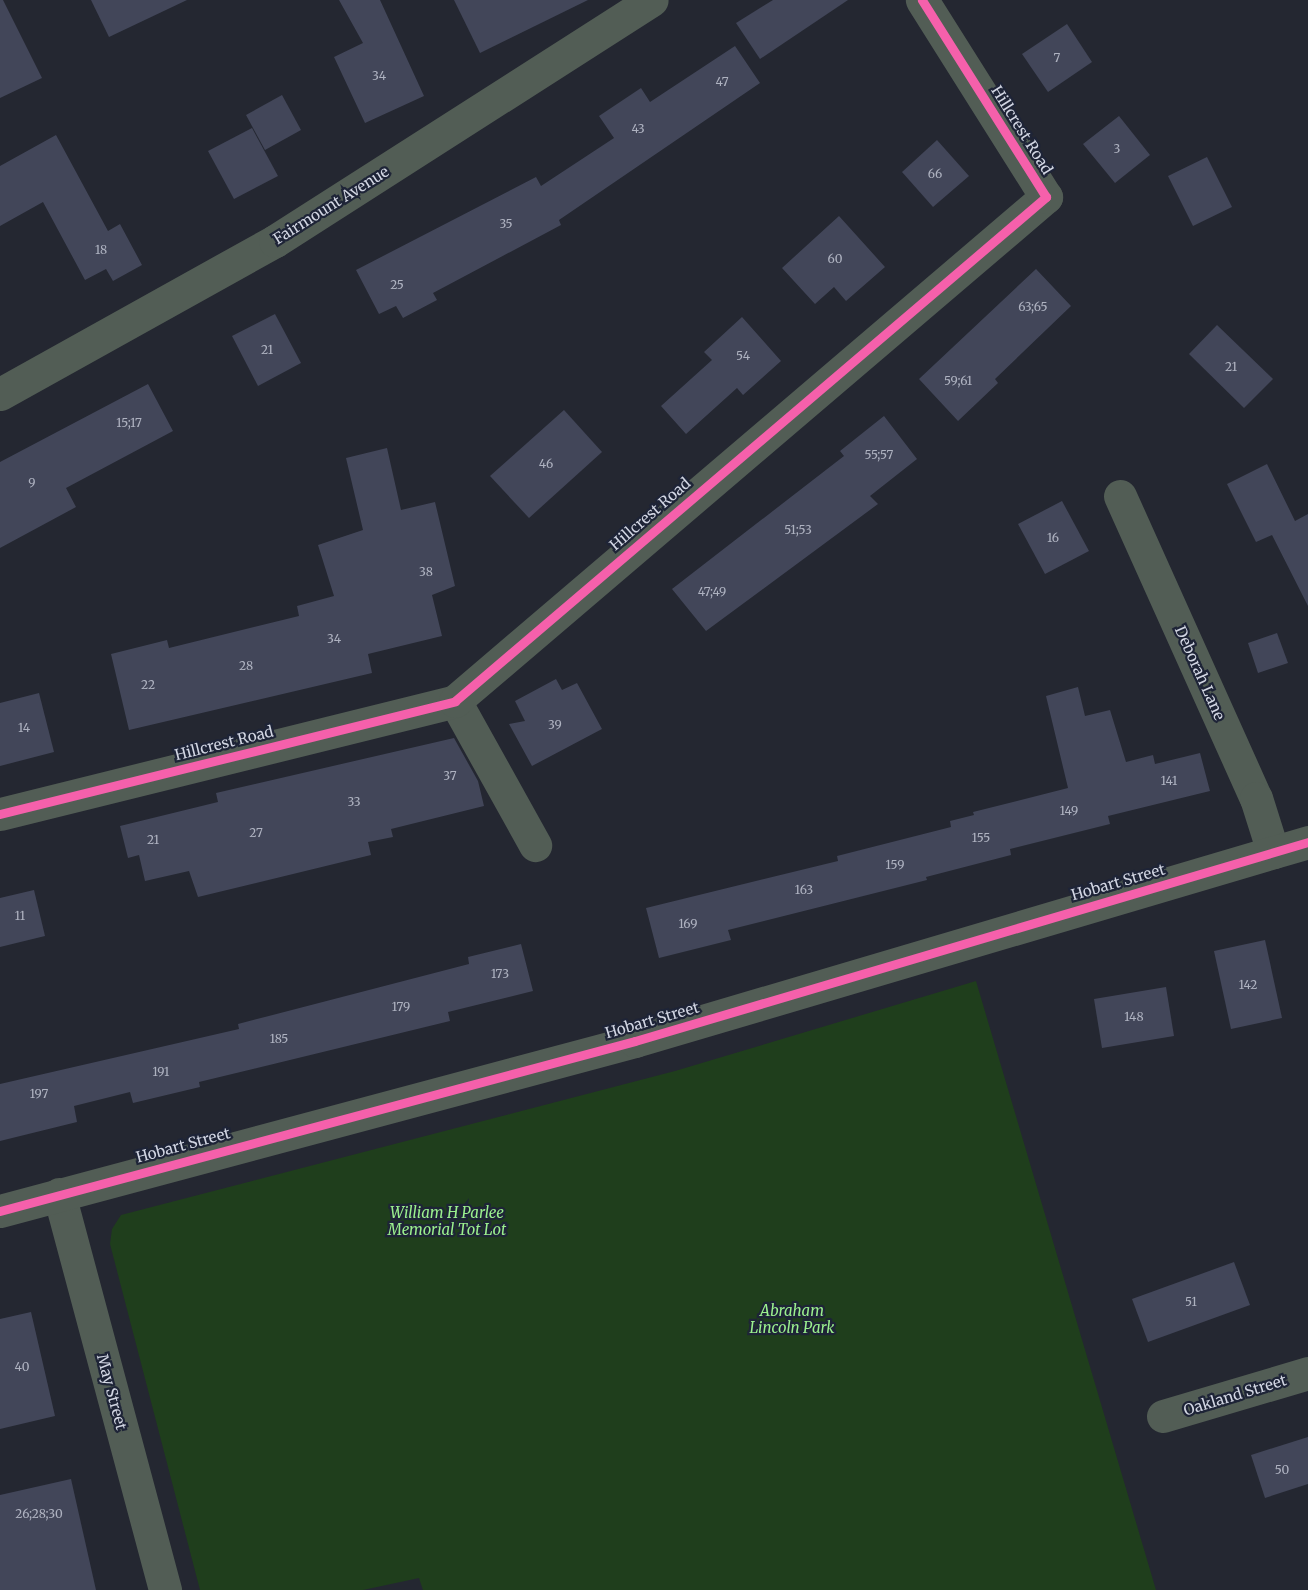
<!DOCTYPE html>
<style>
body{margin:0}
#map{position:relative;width:1308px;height:1590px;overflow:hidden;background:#242731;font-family:Merriweather,serif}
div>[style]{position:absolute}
.green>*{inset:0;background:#1f3e1c}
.building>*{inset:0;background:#424659}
.minor>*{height:33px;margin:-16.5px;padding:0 16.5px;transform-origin:16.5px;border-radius:16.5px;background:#525d55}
.cycleway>*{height:9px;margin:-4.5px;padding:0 4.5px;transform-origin:4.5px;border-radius:4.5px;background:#f560ab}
span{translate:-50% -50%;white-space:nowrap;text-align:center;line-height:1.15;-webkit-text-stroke:4.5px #1e2437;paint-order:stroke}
.number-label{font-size:12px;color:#aeb2c0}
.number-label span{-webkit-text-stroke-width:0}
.street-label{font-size:15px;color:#d2d6e3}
.park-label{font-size:15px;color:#9bf08e;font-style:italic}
</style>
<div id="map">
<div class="green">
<div style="clip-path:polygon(976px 981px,1156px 1590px,423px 1590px,419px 1578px,363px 1590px,200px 1590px,110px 1244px,112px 1229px,121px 1215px,675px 1071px)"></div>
</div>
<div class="building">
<div style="clip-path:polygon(0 0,3px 0,42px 78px,0 98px)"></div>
<div style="clip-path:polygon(91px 0,187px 0,109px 37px)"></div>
<div style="clip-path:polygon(339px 0,380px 0,424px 96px,365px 123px,334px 57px,363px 43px)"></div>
<div style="clip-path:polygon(454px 0,588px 0,480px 53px)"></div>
<div style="clip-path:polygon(773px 0,848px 0,760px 59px,736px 23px)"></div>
<div style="clip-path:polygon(1067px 24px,1092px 62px,1048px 92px,1022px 54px)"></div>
<div style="clip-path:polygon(735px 46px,760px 83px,559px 220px,561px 225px,433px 293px,437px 300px,403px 318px,396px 306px,379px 314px,356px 270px,536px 177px,541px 186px,614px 138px,599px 116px,641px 88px,650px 102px)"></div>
<div style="clip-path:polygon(282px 95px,301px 130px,265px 150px,246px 115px)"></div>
<div style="clip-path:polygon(1119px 116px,1150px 155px,1115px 183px,1083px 144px)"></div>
<div style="clip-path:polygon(252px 128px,278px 176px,234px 199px,208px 151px)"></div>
<div style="clip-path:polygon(56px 135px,108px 231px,120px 224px,142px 265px,113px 281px,106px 269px,85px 280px,43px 202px,0 226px,0 166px)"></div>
<div style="clip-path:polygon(937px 140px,969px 176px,933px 207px,902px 172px)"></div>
<div style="clip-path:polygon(1207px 157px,1232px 207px,1193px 226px,1168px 176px)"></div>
<div style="clip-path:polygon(839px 216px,885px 267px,846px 301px,834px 287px,815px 304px,782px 268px)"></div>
<div style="clip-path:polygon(1036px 269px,1071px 306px,995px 379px,998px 383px,958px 421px,919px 379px)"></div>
<div style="clip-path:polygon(275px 314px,301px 363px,258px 386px,232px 336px)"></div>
<div style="clip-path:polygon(742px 317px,781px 361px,743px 395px,737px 388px,686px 434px,661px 406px,712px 360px,704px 352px)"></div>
<div style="clip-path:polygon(1217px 325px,1273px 379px,1244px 408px,1189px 354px)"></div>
<div style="clip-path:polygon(148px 384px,173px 431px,66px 488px,76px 507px,0 548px,0 462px)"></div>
<div style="clip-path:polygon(564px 410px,602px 452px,529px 518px,490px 476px)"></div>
<div style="clip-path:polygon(884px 416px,917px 459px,870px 496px,878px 504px,706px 631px,672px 589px,844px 456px,840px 451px)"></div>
<div style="clip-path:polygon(387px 448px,401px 510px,435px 502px,455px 586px,432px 595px,442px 636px,368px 654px,372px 673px,129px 730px,111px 654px,167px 640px,169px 648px,299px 616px,297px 606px,334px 596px,318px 545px,363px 530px,346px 458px)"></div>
<div style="clip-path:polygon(1267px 464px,1295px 521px,1308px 514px,1308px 606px,1272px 535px,1256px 542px,1227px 484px)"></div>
<div style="clip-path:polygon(1062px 501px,1089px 551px,1045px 574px,1018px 524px)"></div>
<div style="clip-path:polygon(1277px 633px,1288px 663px,1258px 673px,1248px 643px)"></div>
<div style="clip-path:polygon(556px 679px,562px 690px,577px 683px,602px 729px,532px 766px,509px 724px,525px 721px,515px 701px)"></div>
<div style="clip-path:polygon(1078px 687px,1085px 716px,1110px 710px,1126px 762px,1153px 755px,1155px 764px,1200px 753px,1210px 791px,1108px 816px,1110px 824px,1010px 849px,1011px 855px,926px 877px,927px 880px,728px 930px,731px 940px,659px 958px,646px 908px,838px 861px,837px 856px,951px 827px,950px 821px,974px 815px,973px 812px,1068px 788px,1046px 696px)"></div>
<div style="clip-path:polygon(39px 693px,54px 752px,0 766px,0 703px)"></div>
<div style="clip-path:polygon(454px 738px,478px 781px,484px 806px,391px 829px,393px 837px,368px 842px,371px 855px,198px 897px,189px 871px,145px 881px,139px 855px,128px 858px,120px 826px,218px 802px,216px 793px)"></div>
<div style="clip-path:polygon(34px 890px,45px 936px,0 947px,0 898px)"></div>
<div style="clip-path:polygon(1265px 940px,1282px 1018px,1231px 1029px,1214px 951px)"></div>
<div style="clip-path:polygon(521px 944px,533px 991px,448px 1012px,450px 1021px,199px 1082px,200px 1087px,133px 1103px,130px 1092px,74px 1106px,77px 1122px,0 1141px,0 1084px,239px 1029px,238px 1024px,469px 964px,468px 957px)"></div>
<div style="clip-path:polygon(1166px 987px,1174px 1036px,1102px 1048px,1094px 999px)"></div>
<div style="clip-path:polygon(1234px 1262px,1250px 1305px,1148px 1342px,1132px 1299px)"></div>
<div style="clip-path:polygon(31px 1312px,55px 1416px,0 1429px,0 1319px)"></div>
<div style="clip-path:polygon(1308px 1437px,1308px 1484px,1265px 1498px,1251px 1455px)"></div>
<div style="clip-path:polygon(71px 1479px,96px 1590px,0 1590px,0 1495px)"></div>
</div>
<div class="minor">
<div style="left:0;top:394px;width:315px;rotate:-29.1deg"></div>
<div style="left:275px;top:241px;width:447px;rotate:-32.6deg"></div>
<div style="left:1120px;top:496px;width:331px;rotate:65.8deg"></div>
<div style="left:1256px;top:798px;width:57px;rotate:72.5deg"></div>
<div style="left:455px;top:701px;width:165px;rotate:60.9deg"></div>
<div style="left:0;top:814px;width:469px;rotate:-13.9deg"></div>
<div style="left:455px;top:701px;width:777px;rotate:-40.46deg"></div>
<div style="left:1046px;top:197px;width:233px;rotate:-122.2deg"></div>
<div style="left:59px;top:1194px;width:410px;rotate:75deg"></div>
<div style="left:0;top:1211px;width:657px;rotate:-14.99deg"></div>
<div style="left:635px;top:1041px;width:702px;rotate:-16.47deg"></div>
<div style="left:1163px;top:1416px;width:151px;rotate:-16.5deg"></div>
</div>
<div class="cycleway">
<div style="left:0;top:814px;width:469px;rotate:-13.9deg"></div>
<div style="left:455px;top:701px;width:777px;rotate:-40.46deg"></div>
<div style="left:1046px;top:197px;width:233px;rotate:-122.2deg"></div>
<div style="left:0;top:1211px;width:657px;rotate:-14.99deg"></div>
<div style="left:635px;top:1041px;width:702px;rotate:-16.47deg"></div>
</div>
<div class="number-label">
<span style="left:1057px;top:58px">7</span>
<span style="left:379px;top:76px">34</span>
<span style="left:722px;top:82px">47</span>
<span style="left:638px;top:129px">43</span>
<span style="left:1117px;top:149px">3</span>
<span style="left:935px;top:174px">66</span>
<span style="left:506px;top:224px">35</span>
<span style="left:101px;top:250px">18</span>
<span style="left:835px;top:259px">60</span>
<span style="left:397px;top:285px">25</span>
<span style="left:1033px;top:307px">63;65</span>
<span style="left:267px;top:350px">21</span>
<span style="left:743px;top:356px">54</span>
<span style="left:1231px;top:367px">21</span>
<span style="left:958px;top:381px">59;61</span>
<span style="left:129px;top:423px">15;17</span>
<span style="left:879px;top:455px">55;57</span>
<span style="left:546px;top:464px">46</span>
<span style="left:32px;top:483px">9</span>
<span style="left:798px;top:530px">51;53</span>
<span style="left:1053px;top:538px">16</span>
<span style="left:426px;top:572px">38</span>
<span style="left:712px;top:592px">47;49</span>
<span style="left:334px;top:639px">34</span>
<span style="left:246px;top:666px">28</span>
<span style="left:148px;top:685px">22</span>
<span style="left:555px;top:725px">39</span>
<span style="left:24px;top:728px">14</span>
<span style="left:450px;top:776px">37</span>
<span style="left:1169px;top:781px">141</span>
<span style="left:354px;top:802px">33</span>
<span style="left:1069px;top:811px">149</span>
<span style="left:256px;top:833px">27</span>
<span style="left:981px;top:838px">155</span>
<span style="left:153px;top:840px">21</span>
<span style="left:895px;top:865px">159</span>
<span style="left:804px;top:890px">163</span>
<span style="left:20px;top:916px">11</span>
<span style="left:688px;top:924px">169</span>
<span style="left:500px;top:974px">173</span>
<span style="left:1248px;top:985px">142</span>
<span style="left:401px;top:1007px">179</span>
<span style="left:1134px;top:1017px">148</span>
<span style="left:279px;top:1039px">185</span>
<span style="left:161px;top:1072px">191</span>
<span style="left:39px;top:1094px">197</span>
<span style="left:1191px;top:1302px">51</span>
<span style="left:22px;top:1367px">40</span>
<span style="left:1282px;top:1470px">50</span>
<span style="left:39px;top:1514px">26;28;30</span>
</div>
<div class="street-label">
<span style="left:1022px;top:130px;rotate:58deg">Hillcrest Road</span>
<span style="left:331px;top:205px;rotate:-32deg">Fairmount Avenue</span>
<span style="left:650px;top:514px;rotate:-41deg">Hillcrest Road</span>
<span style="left:1200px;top:673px;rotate:66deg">Deborah Lane</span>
<span style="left:224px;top:743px;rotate:-14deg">Hillcrest Road</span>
<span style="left:1118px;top:882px;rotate:-16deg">Hobart Street</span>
<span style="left:652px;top:1020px;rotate:-16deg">Hobart Street</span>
<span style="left:183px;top:1145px;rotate:-15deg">Hobart Street</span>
<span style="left:112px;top:1392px;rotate:75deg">May Street</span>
<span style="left:1235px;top:1395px;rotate:-17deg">Oakland Street</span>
</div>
<div class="park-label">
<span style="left:447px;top:1221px">William H Parlee<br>Memorial Tot Lot</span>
<span style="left:792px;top:1319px">Abraham<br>Lincoln Park</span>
</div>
</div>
